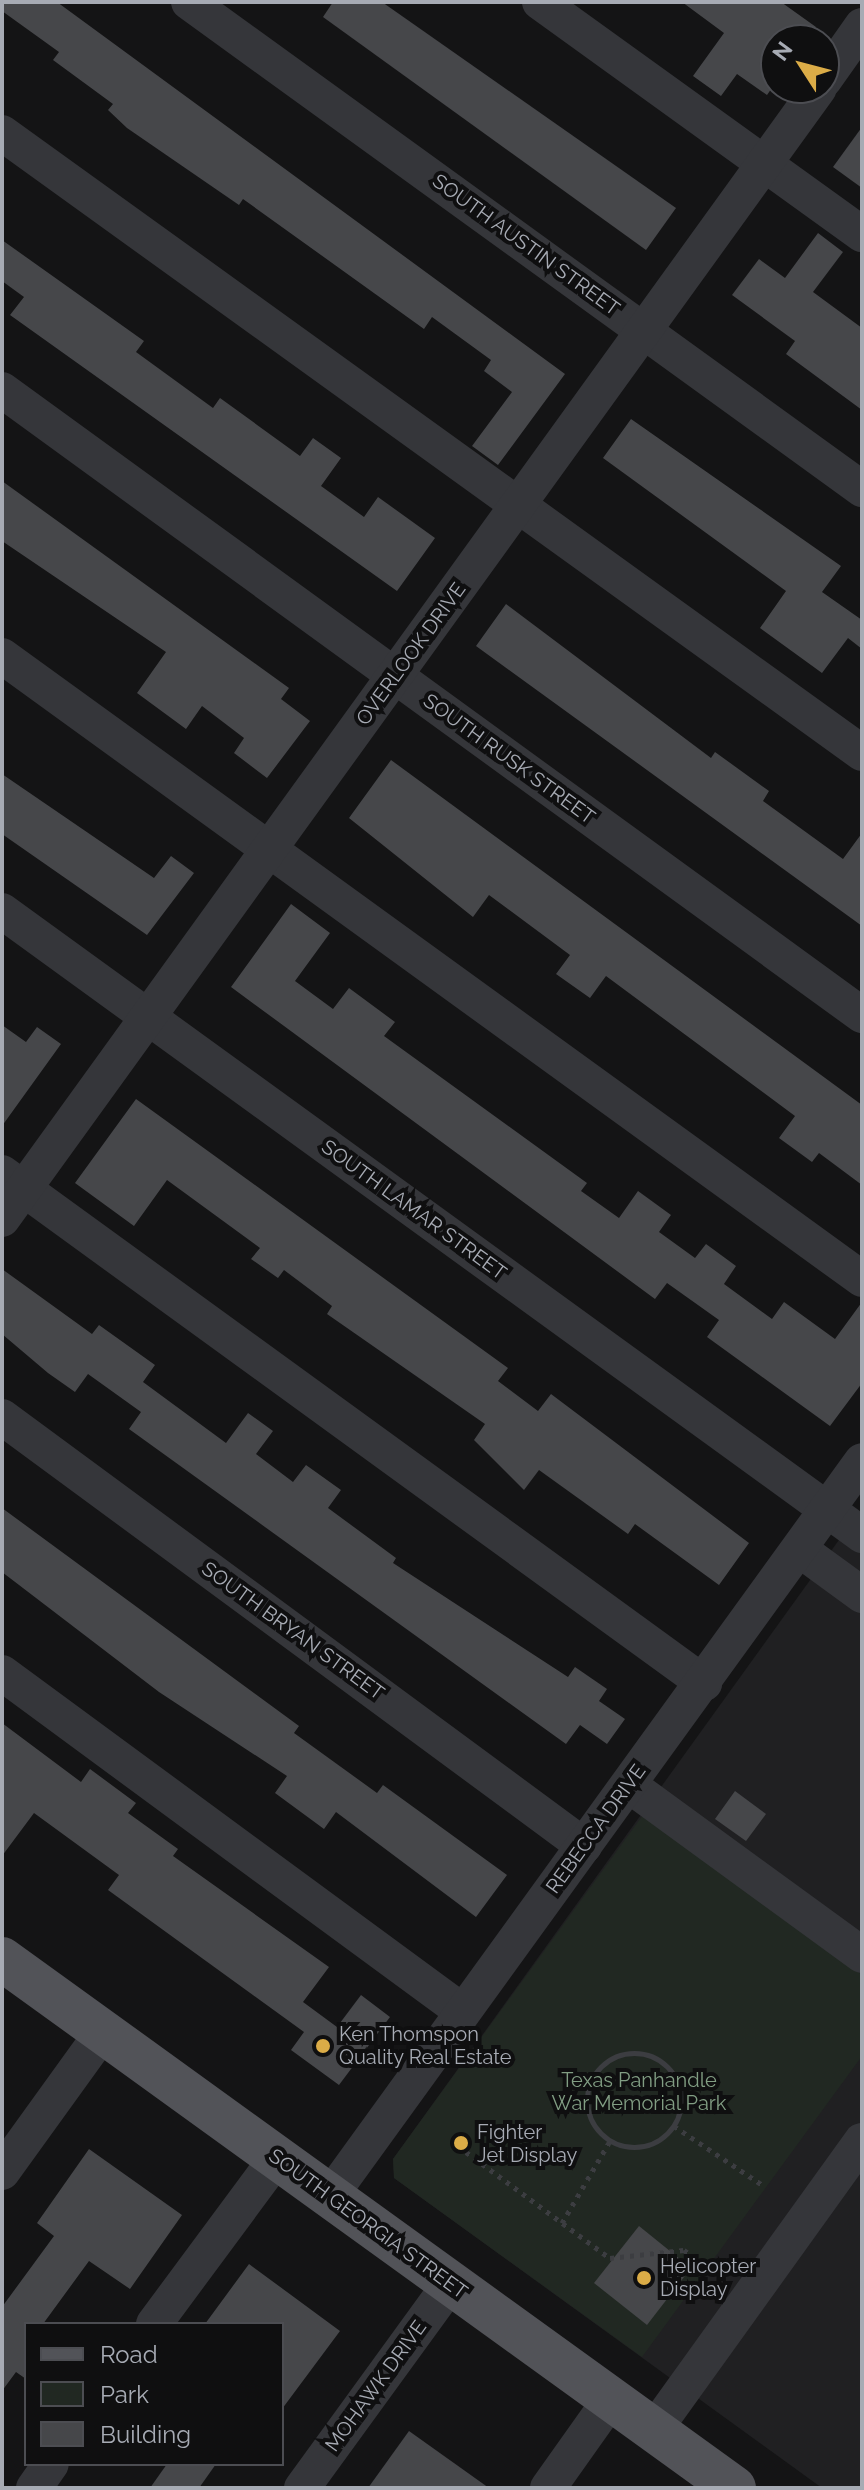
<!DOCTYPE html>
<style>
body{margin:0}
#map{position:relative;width:864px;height:2490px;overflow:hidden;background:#141415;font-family:Raleway,sans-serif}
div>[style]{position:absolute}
.built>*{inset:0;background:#202022}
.green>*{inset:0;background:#212822}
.building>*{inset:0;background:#46474a}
.path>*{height:5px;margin-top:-2.5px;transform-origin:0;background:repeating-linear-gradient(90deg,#3c3d41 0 4px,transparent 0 10px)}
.path>.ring{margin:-2.5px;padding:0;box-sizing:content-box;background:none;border:5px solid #3c3d41;border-radius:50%}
.minor>*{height:36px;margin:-18px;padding:0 18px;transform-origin:18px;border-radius:18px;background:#35363a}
.major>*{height:44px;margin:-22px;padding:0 22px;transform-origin:22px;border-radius:22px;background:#525358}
.dots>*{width:22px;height:22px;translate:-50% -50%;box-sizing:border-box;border:4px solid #0f0f10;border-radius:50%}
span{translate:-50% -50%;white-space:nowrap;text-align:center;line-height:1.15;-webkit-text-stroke:8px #0f0f10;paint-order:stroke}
.street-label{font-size:20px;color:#a7abb4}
.poi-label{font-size:20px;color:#a7abb4}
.left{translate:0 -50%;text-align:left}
.park-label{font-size:20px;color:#819d83}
.frame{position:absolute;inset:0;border:4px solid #a7abb4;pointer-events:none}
.legend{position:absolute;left:24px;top:2322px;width:260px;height:144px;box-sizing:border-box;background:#0f0f10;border:2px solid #4c4d52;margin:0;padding:10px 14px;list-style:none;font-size:24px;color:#a7abb4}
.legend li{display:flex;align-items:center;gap:16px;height:40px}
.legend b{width:40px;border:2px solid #4c4d52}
.north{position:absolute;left:760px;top:24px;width:80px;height:80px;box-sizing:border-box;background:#0f0f10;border:2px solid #4c4d52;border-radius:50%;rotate:306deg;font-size:22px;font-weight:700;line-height:32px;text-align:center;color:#a7abb4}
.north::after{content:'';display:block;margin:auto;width:28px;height:36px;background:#dbac47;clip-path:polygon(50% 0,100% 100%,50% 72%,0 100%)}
</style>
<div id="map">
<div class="built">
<div style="clip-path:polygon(862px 1508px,862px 2488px,822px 2488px,394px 2178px,393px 2159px)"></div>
</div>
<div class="green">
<div style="clip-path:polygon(643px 1815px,862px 1975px,862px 2056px,642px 2357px,394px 2178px,393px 2159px)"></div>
</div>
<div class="building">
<div style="clip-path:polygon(2px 2px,57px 2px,565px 374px,498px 465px,472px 446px,512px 392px,484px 371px,491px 360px,432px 317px,424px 329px,243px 199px,239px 205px,127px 128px,108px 110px,113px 104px,53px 60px,59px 52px,2px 11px)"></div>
<div style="clip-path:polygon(333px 2px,382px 2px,676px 208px,646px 250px,323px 17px)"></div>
<div style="clip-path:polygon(682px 2px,781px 2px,816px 27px,806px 40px,776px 40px,776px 82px,767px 95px,737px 74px,721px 96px,693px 76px,724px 33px)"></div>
<div style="clip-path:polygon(862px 127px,862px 188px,833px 167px)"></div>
<div style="clip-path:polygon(818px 233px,843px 252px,813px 292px,862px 328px,862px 410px,786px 354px,795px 341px,732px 295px,759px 259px,785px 278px)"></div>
<div style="clip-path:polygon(2px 240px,144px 341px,136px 352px,213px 408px,220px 398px,300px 456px,313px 438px,341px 458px,321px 486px,364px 517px,378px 497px,435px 538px,397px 591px,10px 315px,24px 297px,2px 281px)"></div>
<div style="clip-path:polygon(631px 419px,841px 566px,822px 592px,862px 620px,862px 649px,848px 638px,822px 673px,760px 628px,786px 591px,603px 458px)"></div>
<div style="clip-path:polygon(2px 481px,289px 688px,281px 699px,310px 721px,267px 778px,234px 753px,244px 738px,202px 706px,186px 729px,137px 693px,166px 652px,2px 541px)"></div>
<div style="clip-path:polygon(506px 604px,711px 758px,715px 752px,769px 791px,763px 801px,843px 859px,862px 833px,862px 926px,476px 646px)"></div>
<div style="clip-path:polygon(391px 760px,862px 1105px,862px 1185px,819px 1153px,812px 1162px,779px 1138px,795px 1116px,606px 976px,590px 998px,556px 974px,570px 955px,489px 895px,473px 917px,349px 818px)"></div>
<div style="clip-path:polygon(2px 774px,154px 878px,171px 856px,194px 873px,147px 935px,2px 834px)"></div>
<div style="clip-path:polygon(291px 904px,330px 933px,295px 981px,333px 1009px,349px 988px,395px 1022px,384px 1036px,587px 1183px,581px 1191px,619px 1218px,638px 1191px,671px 1215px,659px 1232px,695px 1258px,706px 1244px,736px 1266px,724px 1284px,772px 1319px,784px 1302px,835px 1339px,862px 1302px,862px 1383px,830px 1426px,707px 1337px,719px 1320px,667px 1283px,655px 1299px,231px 987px)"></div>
<div style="clip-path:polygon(2px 1025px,26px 1042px,37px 1027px,61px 1044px,2px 1126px)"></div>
<div style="clip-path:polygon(136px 1099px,508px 1368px,498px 1381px,538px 1411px,551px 1394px,749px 1543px,719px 1585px,635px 1524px,628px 1534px,539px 1470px,524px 1490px,474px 1440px,485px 1424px,327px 1314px,332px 1306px,284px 1270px,278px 1278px,251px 1259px,260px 1248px,167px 1180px,134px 1226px,75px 1183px)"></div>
<div style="clip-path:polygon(2px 1269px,92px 1334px,99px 1325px,155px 1365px,143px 1382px,226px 1443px,248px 1413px,273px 1431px,256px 1454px,293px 1482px,306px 1465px,341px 1490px,328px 1508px,396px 1558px,393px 1563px,568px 1677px,575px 1667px,607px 1689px,599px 1701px,625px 1719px,607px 1744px,580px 1725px,566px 1744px,129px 1429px,141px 1412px,88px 1374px,75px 1392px,48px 1373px,2px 1334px)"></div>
<div style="clip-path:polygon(2px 1508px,299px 1726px,294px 1733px,377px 1793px,383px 1785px,507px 1875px,476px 1917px,336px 1812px,324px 1829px,275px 1793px,287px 1776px,159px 1692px,2px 1572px)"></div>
<div style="clip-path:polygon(2px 1723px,81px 1782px,90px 1769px,136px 1803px,128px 1813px,178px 1849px,173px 1856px,329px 1967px,303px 2002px,337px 2027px,361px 1995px,390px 2017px,339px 2085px,291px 2050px,304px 2032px,108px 1890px,119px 1875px,34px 1813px,2px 1856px)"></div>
<div style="clip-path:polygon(735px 1791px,766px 1814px,746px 1841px,715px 1819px)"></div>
<div style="clip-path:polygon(89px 2149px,182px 2215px,130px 2289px,89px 2261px,43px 2324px,26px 2324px,26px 2379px,16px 2372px,2px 2391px,2px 2307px,54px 2236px,37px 2223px)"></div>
<div style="clip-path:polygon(639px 2226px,691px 2268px,647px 2325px,594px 2283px)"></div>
<div style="clip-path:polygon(249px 2264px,340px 2331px,282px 2409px,282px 2324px,205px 2324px)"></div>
<div style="clip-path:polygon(409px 2431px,489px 2488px,368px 2488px)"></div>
<div style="clip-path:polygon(167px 2464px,216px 2464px,199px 2488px,150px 2488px)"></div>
</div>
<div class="path">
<div class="ring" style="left:587px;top:2053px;width:89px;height:89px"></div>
<div style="left:674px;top:2126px;width:108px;rotate:33.7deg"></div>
<div style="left:466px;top:2152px;width:179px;rotate:36.4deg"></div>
<div style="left:610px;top:2258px;width:74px;rotate:-6.2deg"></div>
<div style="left:684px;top:2250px;width:27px;rotate:36deg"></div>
<div style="left:562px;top:2223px;width:95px;rotate:-59.7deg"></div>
</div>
<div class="minor">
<div style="left:189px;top:2px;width:831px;rotate:35.89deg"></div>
<div style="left:540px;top:2px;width:397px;rotate:35.8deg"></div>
<div style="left:824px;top:80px;width:66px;rotate:-54.9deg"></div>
<div style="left:2px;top:133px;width:1060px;rotate:35.79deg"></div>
<div style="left:2px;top:390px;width:1063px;rotate:36.01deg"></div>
<div style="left:2px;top:656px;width:1062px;rotate:35.92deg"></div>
<div style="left:2px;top:911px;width:1063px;rotate:35.96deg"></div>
<div style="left:2px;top:1173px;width:868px;rotate:36deg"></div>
<div style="left:2px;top:1219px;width:1395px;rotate:-54.16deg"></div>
<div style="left:2px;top:1417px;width:723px;rotate:36.39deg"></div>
<div style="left:799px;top:1549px;width:78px;rotate:36.1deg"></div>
<div style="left:2px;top:1673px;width:572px;rotate:36.33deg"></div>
<div style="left:629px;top:1785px;width:288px;rotate:36.1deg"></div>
<div style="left:2px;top:2172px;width:173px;rotate:-54.2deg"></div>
<div style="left:330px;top:2196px;width:907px;rotate:-54.1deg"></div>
<div style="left:154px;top:2324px;width:207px;rotate:-53.5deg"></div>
<div style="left:654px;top:2430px;width:356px;rotate:-54.3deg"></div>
<div style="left:34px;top:2488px;width:29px;rotate:-55deg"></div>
<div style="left:302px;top:2488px;width:253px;rotate:-54deg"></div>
<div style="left:548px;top:2488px;width:109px;rotate:-54.7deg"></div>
</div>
<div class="major">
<div style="left:2px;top:1959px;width:903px;rotate:35.85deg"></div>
</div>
<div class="dots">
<div style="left:323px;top:2046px;background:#dbac47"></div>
<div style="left:461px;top:2143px;background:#dbac47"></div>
<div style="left:644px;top:2278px;background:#dbac47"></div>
</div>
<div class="street-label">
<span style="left:526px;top:245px;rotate:36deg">SOUTH AUSTIN STREET</span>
<span style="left:411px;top:654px;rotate:-54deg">OVERLOOK DRIVE</span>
<span style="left:509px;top:759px;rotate:36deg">SOUTH RUSK STREET</span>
<span style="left:414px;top:1210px;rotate:36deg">SOUTH LAMAR STREET</span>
<span style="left:293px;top:1631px;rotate:36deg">SOUTH BRYAN STREET</span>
<span style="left:596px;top:1829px;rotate:-54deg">REBECCA DRIVE</span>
<span style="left:368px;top:2224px;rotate:36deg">SOUTH GEORGIA STREET</span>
<span style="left:376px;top:2386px;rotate:-54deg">MOHAWK DRIVE</span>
</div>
<div class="poi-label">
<span class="left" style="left:339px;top:2046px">Ken Thomspon<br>Quality Real Estate</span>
<span class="left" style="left:477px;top:2144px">Fighter<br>Jet Display</span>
<span class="left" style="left:660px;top:2278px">Helicopter<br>Display</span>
</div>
<div class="park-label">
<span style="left:639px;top:2092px">Texas Panhandle<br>War Memorial Park</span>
</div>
<div class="frame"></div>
<ul class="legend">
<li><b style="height:10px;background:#525358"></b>Road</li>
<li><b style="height:22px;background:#212822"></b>Park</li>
<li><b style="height:22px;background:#46474a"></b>Building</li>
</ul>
<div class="north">N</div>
</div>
